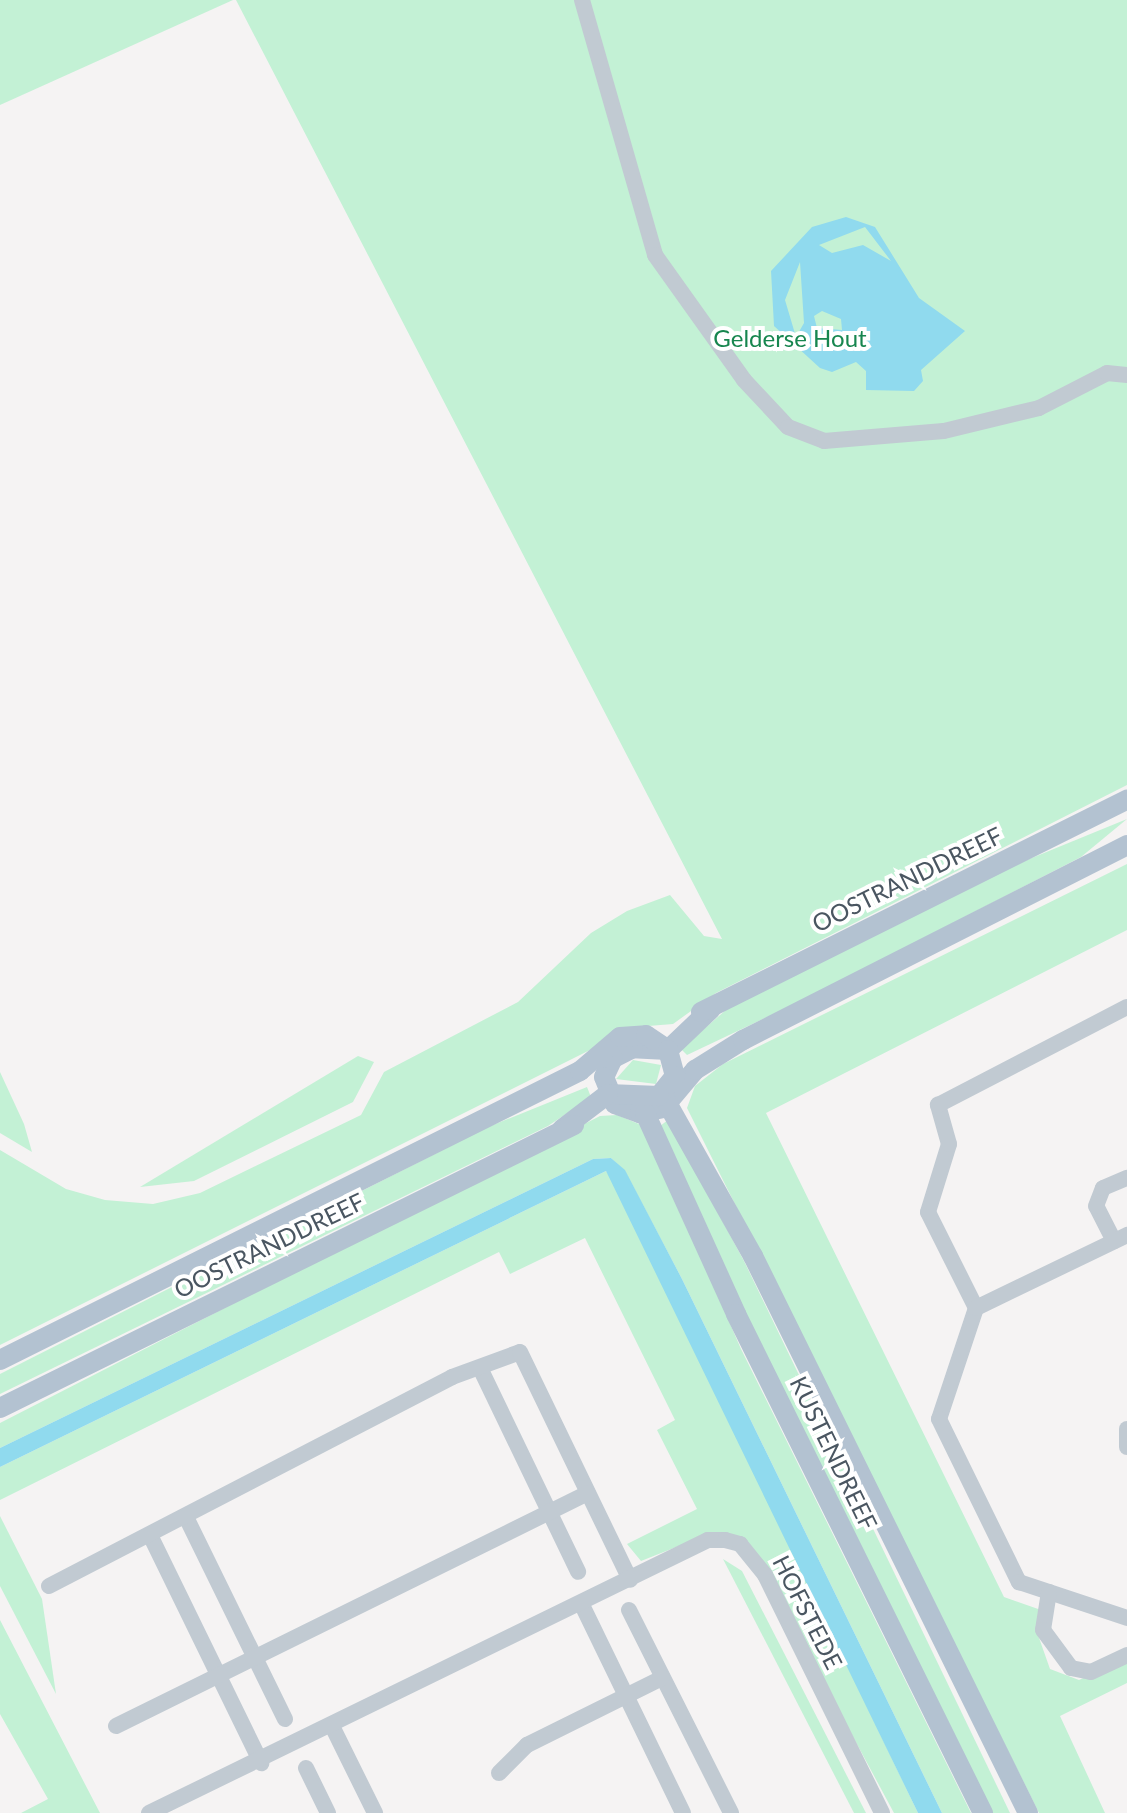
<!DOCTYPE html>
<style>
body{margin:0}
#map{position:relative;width:1127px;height:1813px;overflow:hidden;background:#f5f3f3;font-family:Lato,sans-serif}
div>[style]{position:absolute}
.green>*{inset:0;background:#c3f1d5}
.water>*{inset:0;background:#90daee}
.minor>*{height:16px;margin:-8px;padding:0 8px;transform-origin:8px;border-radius:8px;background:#c1cad2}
.major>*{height:20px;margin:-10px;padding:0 10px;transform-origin:10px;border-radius:10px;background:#b3c2d1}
span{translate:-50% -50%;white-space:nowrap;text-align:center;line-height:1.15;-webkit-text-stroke:8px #fff;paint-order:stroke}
.park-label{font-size:24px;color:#17864f}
.street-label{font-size:24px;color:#4a5661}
</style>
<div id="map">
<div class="green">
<div style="clip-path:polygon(0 0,233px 0,0 105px)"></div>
<div style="clip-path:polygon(236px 0,1127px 0,1127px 785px,716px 993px,673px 1024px,636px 1027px,0 1345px,0 1150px,66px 1189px,105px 1200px,153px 1204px,200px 1193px,361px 1115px,384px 1072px,518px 1002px,591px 933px,627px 911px,670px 895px,704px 936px,722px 939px)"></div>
<div style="clip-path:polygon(1127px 819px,1081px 857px,803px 1000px,687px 1055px,681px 1049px,727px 1009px,1022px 862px)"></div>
<div style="clip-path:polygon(1127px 864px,1127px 930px,766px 1113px,1004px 1597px,1041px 1610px,1038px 1635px,1050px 1669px,1079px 1680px,1127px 1658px,1127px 1683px,1060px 1716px,1105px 1813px,1039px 1813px,687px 1108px,695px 1086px,723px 1064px)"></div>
<div style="clip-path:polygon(358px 1056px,374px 1062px,353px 1102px,194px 1181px,140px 1187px)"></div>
<div style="clip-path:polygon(633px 1060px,661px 1065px,656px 1084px,616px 1079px)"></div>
<div style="clip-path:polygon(0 1072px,24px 1124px,32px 1152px,0 1133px)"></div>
<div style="clip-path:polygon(587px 1087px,591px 1097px,548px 1126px,0 1394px,0 1374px,488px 1127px)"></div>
<div style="clip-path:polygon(617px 1115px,644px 1126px,741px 1349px,971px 1813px,942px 1813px,682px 1279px,625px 1171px,611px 1158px,593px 1159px,0 1448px,0 1423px,600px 1116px)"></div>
<div style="clip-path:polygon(668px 1120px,744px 1261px,1010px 1813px,992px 1813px,723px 1269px,660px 1126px)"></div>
<div style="clip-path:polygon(606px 1171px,620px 1191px,918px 1813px,894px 1813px,750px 1545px,694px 1540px,641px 1561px,627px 1544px,697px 1509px,657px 1430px,675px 1420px,585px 1238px,510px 1274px,499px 1252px,0 1500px,0 1467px)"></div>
<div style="clip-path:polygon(0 1516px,42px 1599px,56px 1694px,0 1586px)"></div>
<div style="clip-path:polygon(723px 1559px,742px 1571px,866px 1813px,854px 1813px)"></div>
<div style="clip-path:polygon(0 1620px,87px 1788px,100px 1813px,21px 1813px,48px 1799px,0 1714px)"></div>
</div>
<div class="water">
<div style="clip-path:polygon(evenodd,846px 217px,875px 227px,919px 298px,965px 331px,921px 370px,923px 381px,914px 391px,866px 390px,866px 371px,856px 362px,832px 372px,820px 368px,774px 326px,771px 271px,812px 227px,846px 217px,865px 227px,891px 261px,863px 245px,832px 253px,819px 245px,865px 227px,846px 217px,800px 262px,804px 323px,796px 337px,785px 300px,800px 262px,846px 217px,822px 311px,841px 319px,842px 330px,817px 328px,814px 316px,822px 311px)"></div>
<div style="clip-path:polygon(611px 1158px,625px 1170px,682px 1279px,942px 1813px,918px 1813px,606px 1171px,0 1467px,0 1448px,593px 1159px)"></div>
</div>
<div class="minor">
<div style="left:582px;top:0;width:265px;rotate:74deg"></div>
<div style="left:655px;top:255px;width:153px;rotate:54.5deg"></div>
<div style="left:744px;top:380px;width:64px;rotate:46.9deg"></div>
<div style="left:788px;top:427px;width:39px;rotate:21deg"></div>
<div style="left:824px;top:441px;width:120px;rotate:-4.8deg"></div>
<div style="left:944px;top:431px;width:98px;rotate:-13.6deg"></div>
<div style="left:1039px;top:408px;width:76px;rotate:-27.2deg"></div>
<div style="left:1107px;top:373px;width:20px;rotate:6deg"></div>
<div style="left:1114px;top:1241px;width:39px;rotate:-117deg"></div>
<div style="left:1096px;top:1206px;width:19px;rotate:-69deg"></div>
<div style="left:1103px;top:1188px;width:26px;rotate:-23deg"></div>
<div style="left:976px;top:1308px;width:107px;rotate:-116.6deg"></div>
<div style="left:928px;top:1212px;width:71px;rotate:-72.8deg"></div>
<div style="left:949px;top:1144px;width:41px;rotate:-105.8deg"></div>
<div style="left:938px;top:1105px;width:213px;rotate:-27.4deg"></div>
<div style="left:976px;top:1308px;width:117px;rotate:108.4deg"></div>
<div style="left:939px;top:1419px;width:182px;rotate:63.9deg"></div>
<div style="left:1019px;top:1582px;width:114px;rotate:18.4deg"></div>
<div style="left:976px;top:1308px;width:168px;rotate:-25.8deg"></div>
<div style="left:481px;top:1370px;width:224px;rotate:64.3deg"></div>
<div style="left:1127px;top:1429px;width:18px;rotate:90deg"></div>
<div style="left:186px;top:1517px;width:225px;rotate:63.9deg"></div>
<div style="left:150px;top:1535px;width:254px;rotate:64deg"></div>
<div style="left:49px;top:1586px;width:454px;rotate:-27.4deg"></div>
<div style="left:452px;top:1377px;width:72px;rotate:-20.2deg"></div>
<div style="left:520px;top:1352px;width:253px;rotate:64.2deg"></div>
<div style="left:1049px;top:1592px;width:38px;rotate:99deg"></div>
<div style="left:1043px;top:1630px;width:47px;rotate:53.6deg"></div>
<div style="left:1071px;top:1668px;width:20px;rotate:11deg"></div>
<div style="left:1091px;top:1672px;width:40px;rotate:-25deg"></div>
<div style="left:582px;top:1605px;width:231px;rotate:64.1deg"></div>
<div style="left:629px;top:1610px;width:227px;rotate:63.3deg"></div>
<div style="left:116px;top:1726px;width:526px;rotate:-26.27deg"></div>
<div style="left:333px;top:1728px;width:95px;rotate:63.7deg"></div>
<div style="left:306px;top:1768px;width:50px;rotate:63.9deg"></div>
<div style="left:499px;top:1773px;width:40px;rotate:-45deg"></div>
<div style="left:527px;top:1745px;width:151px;rotate:-26.4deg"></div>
<div style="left:149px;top:1813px;width:622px;rotate:-26.03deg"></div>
<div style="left:708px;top:1540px;width:17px"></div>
<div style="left:725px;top:1540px;width:16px;rotate:15deg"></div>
<div style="left:740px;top:1544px;width:40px;rotate:51deg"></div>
<div style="left:765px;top:1575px;width:265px;rotate:63.8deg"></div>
</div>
<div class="major">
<div style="left:711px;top:1009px;width:59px;rotate:136.4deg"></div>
<div style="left:668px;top:1050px;width:35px;rotate:-177deg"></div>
<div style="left:633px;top:1048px;width:22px;rotate:153deg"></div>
<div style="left:613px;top:1058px;width:21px;rotate:115deg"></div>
<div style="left:604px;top:1077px;width:29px;rotate:68deg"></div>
<div style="left:615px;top:1104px;width:27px;rotate:20deg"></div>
<div style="left:640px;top:1113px;width:24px;rotate:-12deg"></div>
<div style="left:663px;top:1108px;width:50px;rotate:-49.9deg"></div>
<div style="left:695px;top:1070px;width:57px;rotate:-32deg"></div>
<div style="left:743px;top:1040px;width:431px;rotate:-26.9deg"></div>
<div style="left:701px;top:1012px;width:476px;rotate:-26.5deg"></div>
<div style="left:662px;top:1094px;width:186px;rotate:60.7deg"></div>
<div style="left:753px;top:1256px;width:621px;rotate:63.72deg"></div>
<div style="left:645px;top:1113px;width:221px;rotate:65.6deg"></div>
<div style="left:736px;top:1314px;width:557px;rotate:63.67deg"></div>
<div style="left:0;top:1360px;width:648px;rotate:-26.49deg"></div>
<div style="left:580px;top:1071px;width:52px;rotate:-40.4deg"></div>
<div style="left:620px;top:1037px;width:26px;rotate:-4deg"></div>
<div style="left:646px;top:1035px;width:27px;rotate:34deg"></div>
<div style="left:668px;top:1050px;width:27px;rotate:75deg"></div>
<div style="left:675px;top:1076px;width:26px;rotate:129deg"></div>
<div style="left:659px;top:1096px;width:51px;rotate:-177.8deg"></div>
<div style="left:608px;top:1094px;width:58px;rotate:142.7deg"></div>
<div style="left:0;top:1408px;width:640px;rotate:-26.24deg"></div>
</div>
<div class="park-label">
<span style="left:790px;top:338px">Gelderse Hout</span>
</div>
<div class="street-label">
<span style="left:907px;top:879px;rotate:-26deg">OOSTRANDDREEF</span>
<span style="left:269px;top:1245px;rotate:-26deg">OOSTRANDDREEF</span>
<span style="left:834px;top:1453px;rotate:64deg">KUSTENDREEF</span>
<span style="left:808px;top:1612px;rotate:63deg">HOFSTEDE</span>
</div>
</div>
